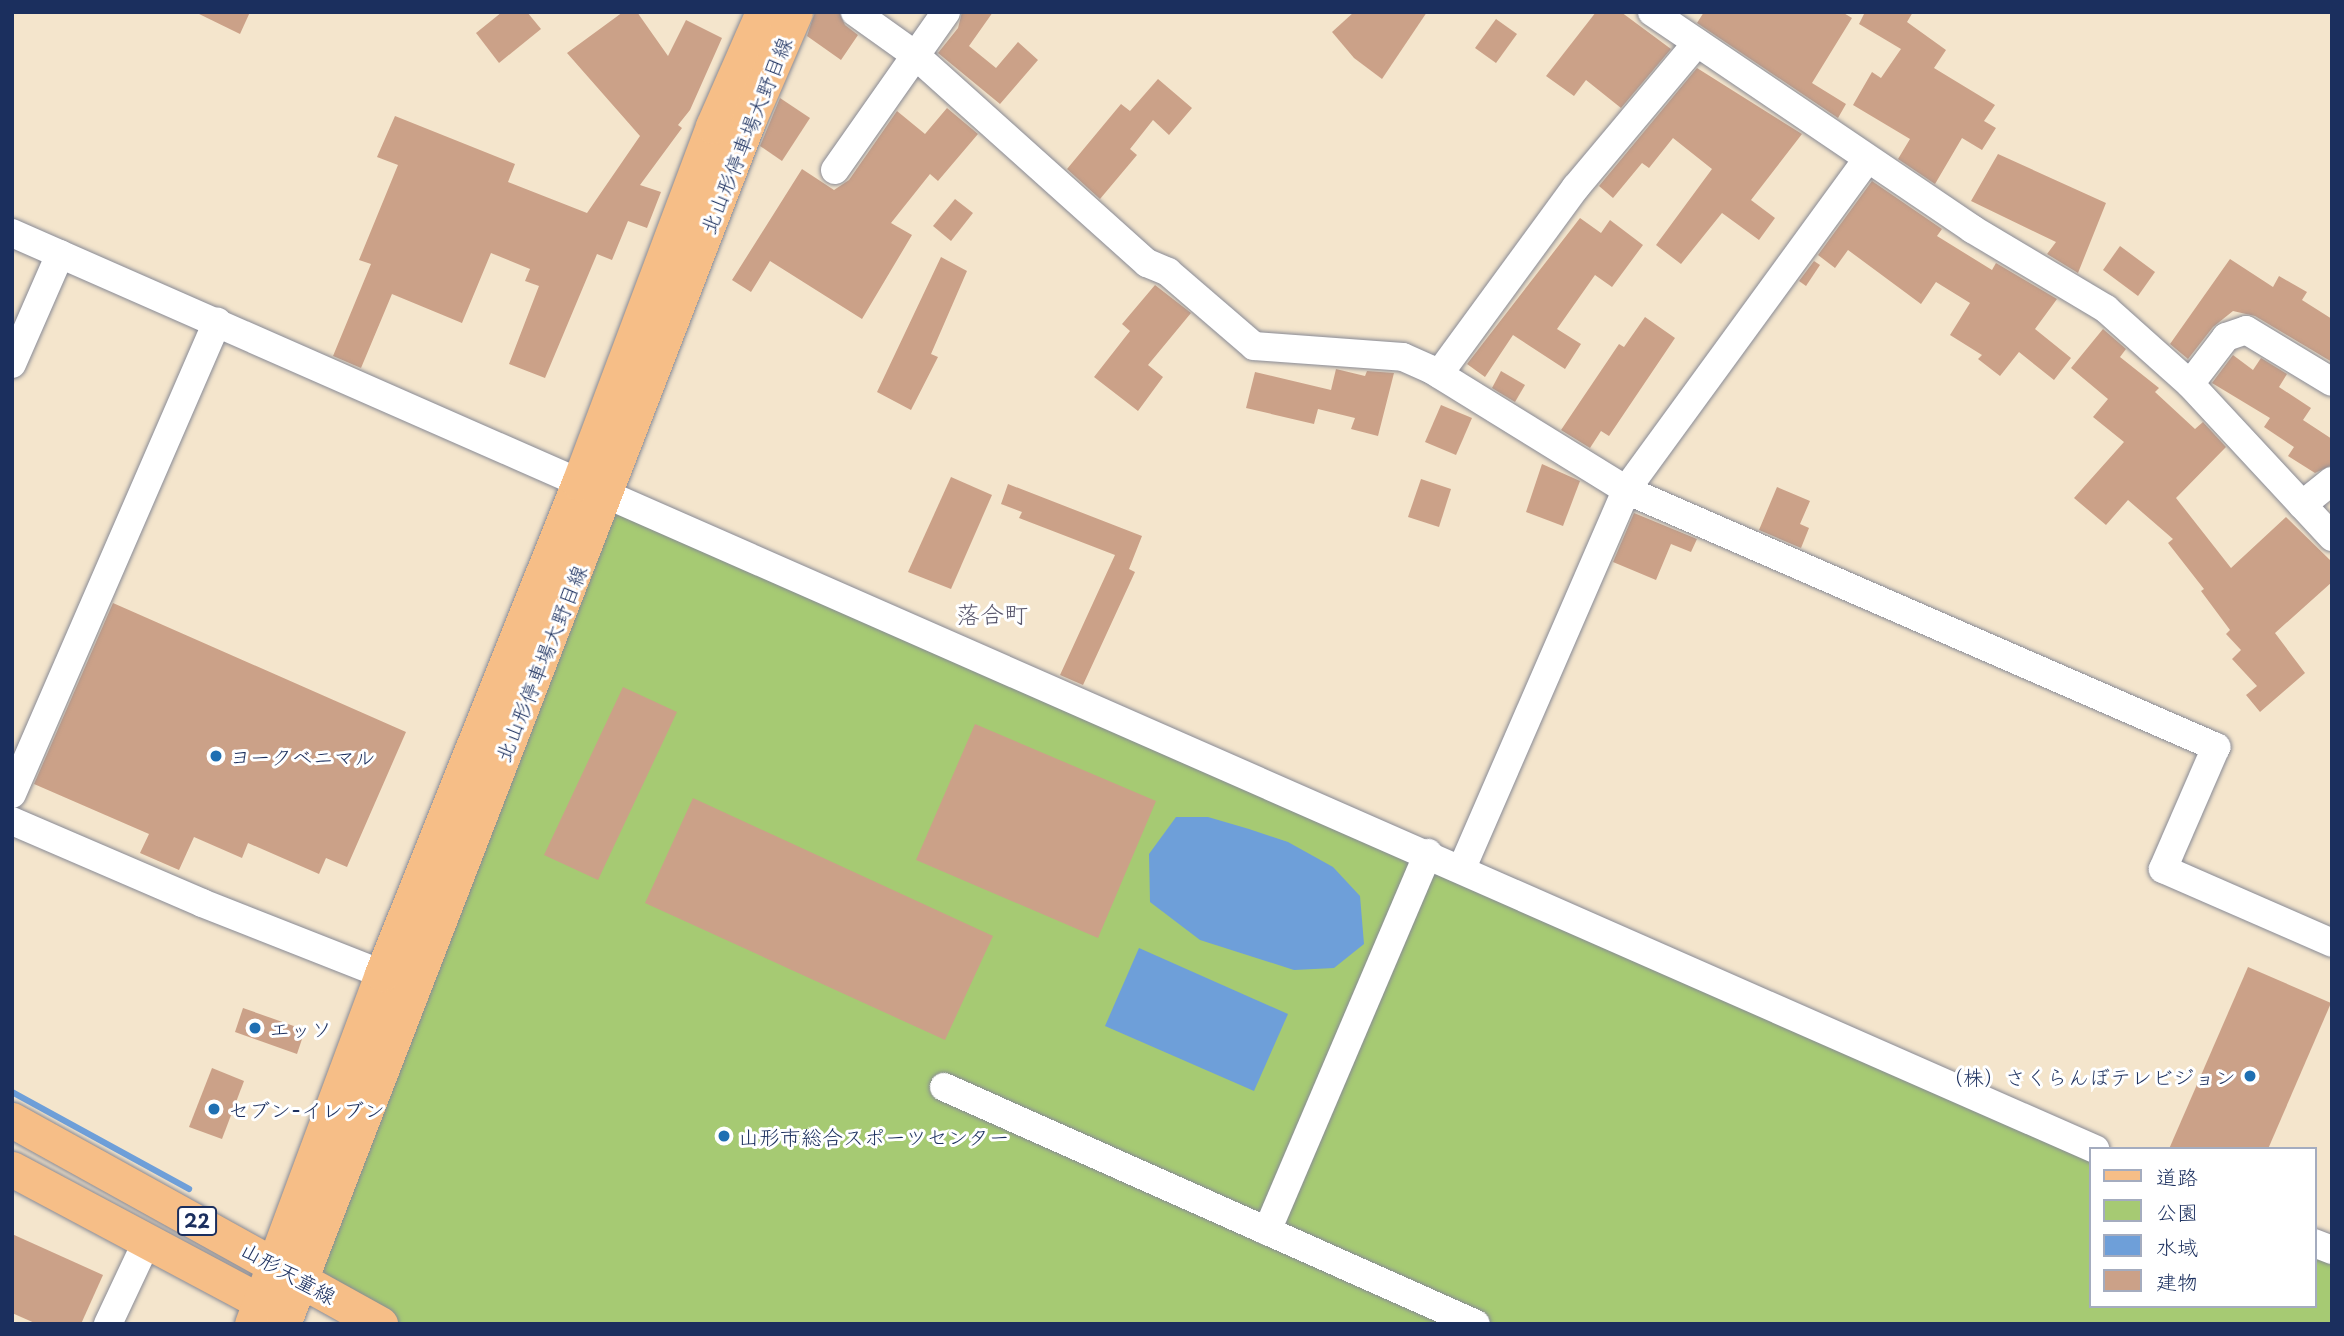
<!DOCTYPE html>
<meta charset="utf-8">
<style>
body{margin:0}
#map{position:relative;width:2344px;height:1336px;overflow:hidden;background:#f4e5cc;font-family:"Playpen Sans","Klee One",sans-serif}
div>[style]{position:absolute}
.green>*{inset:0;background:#a6ca73}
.water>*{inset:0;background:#6e9fd9}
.stream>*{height:6px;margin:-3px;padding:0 3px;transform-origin:3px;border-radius:3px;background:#6e9fd9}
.building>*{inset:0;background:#cba188}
.roads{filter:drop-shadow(0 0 2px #888a95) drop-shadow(0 0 2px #888a95)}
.minor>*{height:28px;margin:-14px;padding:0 14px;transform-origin:14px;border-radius:14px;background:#fff}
.major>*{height:35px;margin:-17.5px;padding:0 17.5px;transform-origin:17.5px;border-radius:17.5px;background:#f6be87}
.dots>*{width:19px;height:19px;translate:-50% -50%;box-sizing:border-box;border:4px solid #fff;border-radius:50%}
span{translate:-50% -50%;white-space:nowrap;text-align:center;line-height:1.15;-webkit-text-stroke:6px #fff;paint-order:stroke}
.shield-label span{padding:2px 5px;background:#fff;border:2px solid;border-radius:5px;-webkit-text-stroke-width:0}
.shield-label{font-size:19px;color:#1b2f5e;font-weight:700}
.street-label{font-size:21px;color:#1b2f5e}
.poi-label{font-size:21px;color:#1b2f5e}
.left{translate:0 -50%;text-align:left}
.right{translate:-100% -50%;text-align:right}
.quarter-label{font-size:24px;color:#59576d}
.frame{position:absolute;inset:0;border:14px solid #1b2f5e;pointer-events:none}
.legend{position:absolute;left:2089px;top:1147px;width:228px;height:161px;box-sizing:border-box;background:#fff;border:2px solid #a4acbf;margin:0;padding:9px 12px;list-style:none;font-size:21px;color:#1b2f5e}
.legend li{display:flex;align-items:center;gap:14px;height:35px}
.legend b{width:35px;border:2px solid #a4acbf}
</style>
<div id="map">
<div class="green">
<div style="clip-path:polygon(607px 495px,2090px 1149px,2090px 1306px,2314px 1306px,2314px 1243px,2332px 1250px,2332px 1324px,380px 1324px,300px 1279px)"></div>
</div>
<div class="water">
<div style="clip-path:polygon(1176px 817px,1208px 817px,1249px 829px,1288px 842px,1333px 867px,1360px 896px,1364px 944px,1334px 968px,1294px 970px,1200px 940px,1150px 902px,1149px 854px)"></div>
<div style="clip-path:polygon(1139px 948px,1288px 1014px,1254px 1091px,1105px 1026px)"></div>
</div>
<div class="stream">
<div style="left:12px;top:1092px;width:202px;rotate:28.7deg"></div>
</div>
<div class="building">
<div style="clip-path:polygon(195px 12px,250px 12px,240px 34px)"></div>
<div style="clip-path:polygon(502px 12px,527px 12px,541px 29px,499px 63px,476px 33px)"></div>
<div style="clip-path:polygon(623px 12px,637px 12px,668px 56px,686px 20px,722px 38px,690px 110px,678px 125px,682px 128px,640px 185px,661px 192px,647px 228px,628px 221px,612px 260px,597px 254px,545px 378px,509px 364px,539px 286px,525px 281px,530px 269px,491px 253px,462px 323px,392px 294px,361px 368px,333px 356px,371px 264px,359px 260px,398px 165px,377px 157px,395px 116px,515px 164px,508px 182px,587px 213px,640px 136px,567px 53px)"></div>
<div style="clip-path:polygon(815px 12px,839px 12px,845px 25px,858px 35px,841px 60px,807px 36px)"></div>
<div style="clip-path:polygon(962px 12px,993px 12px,969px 46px,996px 68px,1018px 42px,1038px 60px,1000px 104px,938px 53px,958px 28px)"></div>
<div style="clip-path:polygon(1354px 12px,1427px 12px,1382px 79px,1354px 58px,1332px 32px)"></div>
<div style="clip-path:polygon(1596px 12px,1621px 12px,1671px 49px,1621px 108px,1586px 80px,1574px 96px,1546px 76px)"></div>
<div style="clip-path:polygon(1704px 12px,1842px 12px,1852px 18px,1812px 83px,1846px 104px,1838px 118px,1697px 23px)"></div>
<div style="clip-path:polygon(1865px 12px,1913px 12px,1907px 22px,1946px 50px,1934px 68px,1995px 105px,1984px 121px,1996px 128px,1982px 150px,1962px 138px,1935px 184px,1898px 159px,1910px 139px,1853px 105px,1872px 72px,1881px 78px,1901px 49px,1859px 24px)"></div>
<div style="clip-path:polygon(1496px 19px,1517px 34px,1496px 63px,1475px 48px)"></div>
<div style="clip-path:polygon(1697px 68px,1802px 134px,1751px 200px,1775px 218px,1759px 240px,1722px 213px,1681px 264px,1656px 245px,1712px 169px,1673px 138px,1649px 168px,1642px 163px,1613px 198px,1599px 186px)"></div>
<div style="clip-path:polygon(1158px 79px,1192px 108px,1169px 135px,1153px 120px,1130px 149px,1137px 155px,1100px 199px,1067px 169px,1121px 104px,1130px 111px)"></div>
<div style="clip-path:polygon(780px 98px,810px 118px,782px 161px,760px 146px)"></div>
<div style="clip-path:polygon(947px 108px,978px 134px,938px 181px,930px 174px,891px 223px,912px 235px,862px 319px,770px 261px,751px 292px,732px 280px,802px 169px,834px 190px,849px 180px,897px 111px,925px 134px)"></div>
<div style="clip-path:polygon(1998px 154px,2106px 203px,2078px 273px,2047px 254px,2056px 242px,1971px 201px)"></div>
<div style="clip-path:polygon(1872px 181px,1942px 229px,1937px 236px,1992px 270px,1996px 263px,2057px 299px,2035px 329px,2071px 358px,2054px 380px,2019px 352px,2000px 376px,1978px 359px,1982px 355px,1950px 335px,1970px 303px,1936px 282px,1921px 304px,1848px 250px,1835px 268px,1818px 255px)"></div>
<div style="clip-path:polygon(955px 199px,973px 213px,951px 241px,933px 226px)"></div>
<div style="clip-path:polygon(1580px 218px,1601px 233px,1610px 220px,1643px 245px,1612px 287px,1595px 275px,1557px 329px,1581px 344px,1565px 369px,1513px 335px,1485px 377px,1467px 364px)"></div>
<div style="clip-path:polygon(2120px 246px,2155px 272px,2138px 296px,2103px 270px)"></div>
<div style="clip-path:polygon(941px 257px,967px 271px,931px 354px,938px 357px,911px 410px,877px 392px)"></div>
<div style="clip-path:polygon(2230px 259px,2273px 287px,2279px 276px,2307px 292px,2302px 300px,2332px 319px,2332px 362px,2255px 316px,2233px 311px,2213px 327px,2188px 359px,2170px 344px)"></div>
<div style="clip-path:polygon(1814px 261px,1820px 265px,1806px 286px,1799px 281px)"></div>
<div style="clip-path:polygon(1155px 285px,1191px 313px,1148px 365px,1163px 377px,1138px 411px,1094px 377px,1130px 331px,1122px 324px)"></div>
<div style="clip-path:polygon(1645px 317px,1675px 338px,1609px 436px,1601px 431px,1590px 448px,1561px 430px,1619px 344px,1624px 347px)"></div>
<div style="clip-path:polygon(2103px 329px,2126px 349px,2120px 357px,2159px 388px,2155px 392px,2195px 429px,2203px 422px,2226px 447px,2176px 498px,2231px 568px,2286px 517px,2332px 562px,2332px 582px,2275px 633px,2305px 673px,2260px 712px,2246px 695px,2257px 686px,2232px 659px,2241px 650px,2226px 634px,2230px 630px,2201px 591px,2204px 589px,2168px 543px,2173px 539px,2128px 500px,2106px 525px,2074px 498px,2124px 442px,2093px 417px,2108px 399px,2071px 368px)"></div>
<div style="clip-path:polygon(2233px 355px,2253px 370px,2261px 358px,2287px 374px,2279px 387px,2311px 408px,2303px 420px,2332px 439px,2332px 465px,2315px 473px,2288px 456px,2294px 447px,2264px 427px,2270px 418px,2212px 383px)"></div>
<div style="clip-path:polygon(1336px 369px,1365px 376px,1367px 371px,1394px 373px,1378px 436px,1351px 429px,1355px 418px,1318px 409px,1314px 424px,1246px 408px,1255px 372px,1331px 390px)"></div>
<div style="clip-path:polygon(1501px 371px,1525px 385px,1515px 402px,1492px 388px)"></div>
<div style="clip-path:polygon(1441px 405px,1472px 418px,1456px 455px,1425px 442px)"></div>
<div style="clip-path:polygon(1542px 464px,1580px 481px,1563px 526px,1526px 512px)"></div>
<div style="clip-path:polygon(951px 477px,992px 495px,951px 589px,908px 572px)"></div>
<div style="clip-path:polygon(1421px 479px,1451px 489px,1439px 527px,1408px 517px)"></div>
<div style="clip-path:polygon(1008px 484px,1142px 536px,1129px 569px,1135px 572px,1083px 685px,1060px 675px,1115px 555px,1019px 518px,1022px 512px,1001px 504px)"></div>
<div style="clip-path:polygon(1777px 487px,1810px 501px,1800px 524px,1809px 528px,1801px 548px,1759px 530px)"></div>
<div style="clip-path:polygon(1634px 513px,1697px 539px,1691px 552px,1671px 544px,1656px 580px,1613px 562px)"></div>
<div style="clip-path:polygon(113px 603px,406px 732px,347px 867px,326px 858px,319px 874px,248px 843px,242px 858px,194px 837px,179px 870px,140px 853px,149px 834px,34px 784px)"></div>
<div style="clip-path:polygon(623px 687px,677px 712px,598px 880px,544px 855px)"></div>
<div style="clip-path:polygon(975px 724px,1156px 801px,1098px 938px,916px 860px)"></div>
<div style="clip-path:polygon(693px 798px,993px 936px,945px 1040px,645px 903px)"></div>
<div style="clip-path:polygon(2248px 967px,2331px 1003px,2268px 1149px,2169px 1149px)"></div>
<div style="clip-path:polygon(243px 1008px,305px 1030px,297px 1054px,235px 1032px)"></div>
<div style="clip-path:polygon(212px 1068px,244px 1081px,222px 1139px,189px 1127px)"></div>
<div style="clip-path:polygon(12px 1234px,103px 1275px,81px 1324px,37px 1324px,12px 1313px)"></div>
</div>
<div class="roads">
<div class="minor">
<div style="left:855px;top:12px;width:74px;rotate:35.6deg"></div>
<div style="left:915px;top:55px;width:312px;rotate:41.9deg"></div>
<div style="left:1147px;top:263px;width:23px;rotate:23deg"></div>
<div style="left:1168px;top:272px;width:113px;rotate:40.7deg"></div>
<div style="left:1254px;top:346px;width:149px;rotate:4.2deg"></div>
<div style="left:1403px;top:357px;width:32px;rotate:24deg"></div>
<div style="left:1432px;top:370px;width:228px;rotate:31.7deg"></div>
<div style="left:1626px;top:490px;width:644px;rotate:23.54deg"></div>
<div style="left:2216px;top:747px;width:133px;rotate:113.5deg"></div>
<div style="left:2163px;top:869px;width:184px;rotate:23.6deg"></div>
<div style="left:1652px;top:12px;width:387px;rotate:34.1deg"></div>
<div style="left:1972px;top:229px;width:156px;rotate:30.8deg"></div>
<div style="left:2106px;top:309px;width:113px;rotate:41.8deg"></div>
<div style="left:2190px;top:384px;width:209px;rotate:47.1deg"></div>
<div style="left:835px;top:170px;width:193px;rotate:-54.9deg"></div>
<div style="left:12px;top:233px;width:2276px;rotate:23.74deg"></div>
<div style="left:12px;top:364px;width:120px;rotate:-66.4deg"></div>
<div style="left:1439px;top:374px;width:232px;rotate:-53.8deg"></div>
<div style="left:1576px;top:187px;width:188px;rotate:-50deg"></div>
<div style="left:2190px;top:384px;width:59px;rotate:-52.5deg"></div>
<div style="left:2226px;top:337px;width:21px;rotate:-19deg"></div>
<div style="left:2246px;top:330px;width:100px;rotate:31.2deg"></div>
<div style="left:2302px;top:505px;width:38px;rotate:-39deg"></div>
<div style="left:12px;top:794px;width:515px;rotate:-66.52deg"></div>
<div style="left:12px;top:821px;width:207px;rotate:23.3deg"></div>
<div style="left:202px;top:903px;width:193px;rotate:21.5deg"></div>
<div style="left:1462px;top:868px;width:412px;rotate:-66.5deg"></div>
<div style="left:1626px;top:490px;width:409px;rotate:-53.9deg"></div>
<div style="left:944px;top:1087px;width:582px;rotate:24.01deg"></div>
<div style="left:1267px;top:1231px;width:411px;rotate:-66.9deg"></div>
<div style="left:2314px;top:1243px;width:19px;rotate:21deg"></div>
<div style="left:108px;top:1324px;width:92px;rotate:-64.8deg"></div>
</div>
<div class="major">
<div style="left:12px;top:1120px;width:421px;rotate:29deg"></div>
<div style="left:12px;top:1169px;width:304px;rotate:28.1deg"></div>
<div style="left:252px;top:1324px;width:373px;rotate:-69.6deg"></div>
<div style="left:382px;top:974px;width:529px;rotate:-68.14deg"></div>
<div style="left:579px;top:483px;width:381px;rotate:-69.4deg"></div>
<div style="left:713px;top:126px;width:124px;rotate:-66.3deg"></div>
<div style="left:283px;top:1324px;width:1292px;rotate:-68.86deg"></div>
<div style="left:749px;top:119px;width:116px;rotate:-66.7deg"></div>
</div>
</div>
<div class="dots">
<div style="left:216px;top:756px;background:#1f6fb2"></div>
<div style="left:255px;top:1028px;background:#1f6fb2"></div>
<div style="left:2250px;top:1076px;background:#1f6fb2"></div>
<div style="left:214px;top:1109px;background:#1f6fb2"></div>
<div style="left:724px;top:1136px;background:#1f6fb2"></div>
</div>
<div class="shield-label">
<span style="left:197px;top:1221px">22</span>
</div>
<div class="street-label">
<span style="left:745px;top:135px;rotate:-68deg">北山形停車場大野目線</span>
<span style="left:540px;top:663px;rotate:-68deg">北山形停車場大野目線</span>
<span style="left:289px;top:1272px;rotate:29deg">山形天童線</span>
</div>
<div class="poi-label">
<span class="left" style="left:230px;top:756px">ヨークベニマル</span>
<span class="left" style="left:269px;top:1028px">エッソ</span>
<span class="right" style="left:2236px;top:1076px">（株）さくらんぼテレビジョン</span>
<span class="left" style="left:228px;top:1109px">セブン-イレブン</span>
<span class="left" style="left:738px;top:1136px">山形市総合スポーツセンター</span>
</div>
<div class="quarter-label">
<span style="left:992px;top:614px">落合町</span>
</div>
<div class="frame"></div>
<ul class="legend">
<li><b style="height:9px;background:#f6be87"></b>道路</li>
<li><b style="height:19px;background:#a6ca73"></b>公園</li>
<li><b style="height:19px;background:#6e9fd9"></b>水域</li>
<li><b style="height:19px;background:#cba188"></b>建物</li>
</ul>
</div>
